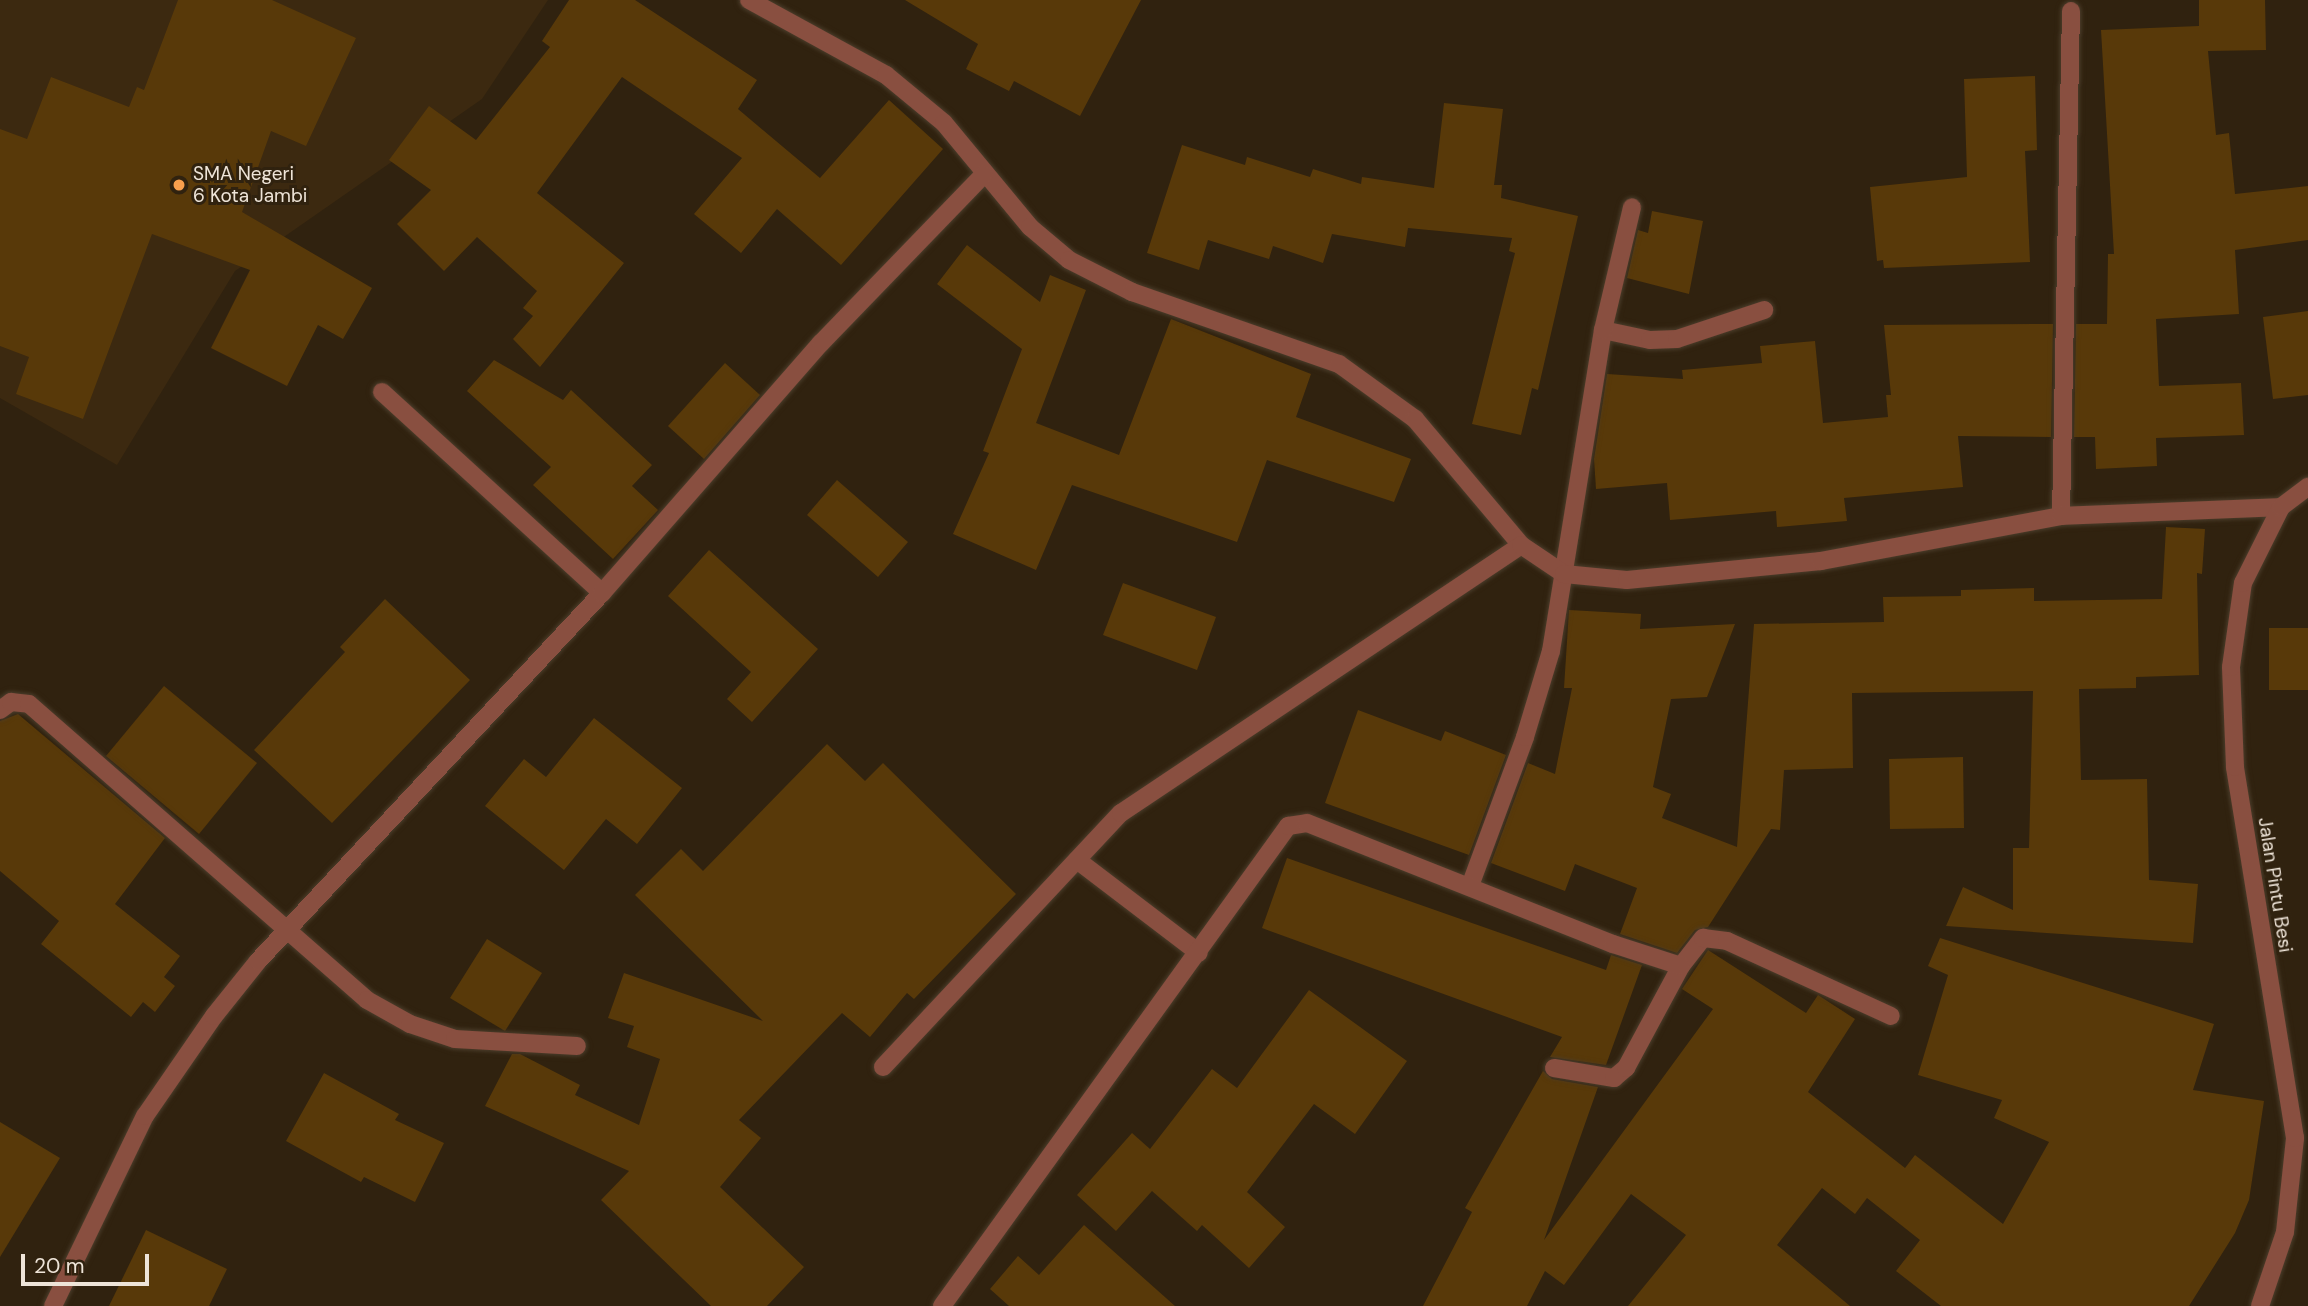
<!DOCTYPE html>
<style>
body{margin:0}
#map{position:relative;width:2308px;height:1306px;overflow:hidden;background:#30220f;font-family:"DM Sans",sans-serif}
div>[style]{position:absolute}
.built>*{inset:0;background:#3c2910}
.building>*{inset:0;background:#583909}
.roads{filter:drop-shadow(0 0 2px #4b3d2b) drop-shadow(0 0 2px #4b3d2b)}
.minor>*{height:18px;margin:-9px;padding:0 9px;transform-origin:9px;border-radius:9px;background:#894f40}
.dots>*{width:19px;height:19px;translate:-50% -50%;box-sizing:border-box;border:4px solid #30220f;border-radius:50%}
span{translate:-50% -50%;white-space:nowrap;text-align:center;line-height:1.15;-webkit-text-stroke:6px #30220f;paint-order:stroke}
.poi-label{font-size:19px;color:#eee4d8}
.left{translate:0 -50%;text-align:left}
.street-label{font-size:19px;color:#eee4d8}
.scale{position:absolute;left:21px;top:1254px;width:128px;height:32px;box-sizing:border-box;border:4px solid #eee4d8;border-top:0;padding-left:9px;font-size:21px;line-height:24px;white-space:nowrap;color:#eee4d8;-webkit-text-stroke:5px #30220f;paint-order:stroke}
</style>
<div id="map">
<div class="built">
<div style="clip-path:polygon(0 0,548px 0,482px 99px,235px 271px,117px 465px,0 398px)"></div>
</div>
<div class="building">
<div style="clip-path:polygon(178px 0,272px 0,356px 38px,306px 146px,271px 131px,242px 212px,372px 288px,343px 339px,318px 325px,287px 386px,211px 348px,250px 270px,152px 234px,83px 419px,16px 394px,29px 357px,0 346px,0 129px,27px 139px,51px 77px,129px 107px,137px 87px,144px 90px)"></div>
<div style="clip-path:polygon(569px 0,635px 0,757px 80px,738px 109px,820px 178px,889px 100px,943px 149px,841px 265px,777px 209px,741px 253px,694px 214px,742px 158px,622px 77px,537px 193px,624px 263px,540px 367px,513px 339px,533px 316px,523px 308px,537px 291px,477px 237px,444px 271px,397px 224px,431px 190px,389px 160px,429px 106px,476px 140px,550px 47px,542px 41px)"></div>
<div style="clip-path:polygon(905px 0,1141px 0,1080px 116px,1014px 81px,1009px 91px,966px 69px,978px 44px)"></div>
<div style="clip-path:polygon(2199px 0,2265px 0,2266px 50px,2208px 51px,2216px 135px,2229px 133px,2235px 194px,2308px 186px,2308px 240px,2235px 250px,2239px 314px,2156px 319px,2159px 386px,2241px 383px,2244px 435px,2156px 438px,2157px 466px,2096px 469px,2095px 437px,2074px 437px,2076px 324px,2107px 324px,2108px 254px,2114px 254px,2101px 30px,2199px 26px)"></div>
<div style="clip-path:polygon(2035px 76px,2037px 150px,2025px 151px,2030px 262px,1884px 268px,1883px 260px,1877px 261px,1870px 187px,1967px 177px,1964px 79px)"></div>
<div style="clip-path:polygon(1444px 103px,1503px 109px,1494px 185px,1502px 185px,1501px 198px,1578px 216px,1538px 390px,1532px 388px,1521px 435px,1472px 424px,1515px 253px,1509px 251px,1512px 238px,1408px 228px,1405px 247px,1332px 234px,1323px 263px,1273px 246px,1269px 259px,1208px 240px,1199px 270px,1147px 253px,1182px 145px,1245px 165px,1247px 157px,1310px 177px,1313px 169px,1361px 184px,1362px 177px,1434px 188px)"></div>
<div style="clip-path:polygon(1652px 211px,1703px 221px,1689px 294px,1627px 278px,1638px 230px,1648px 233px)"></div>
<div style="clip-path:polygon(967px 245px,1040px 302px,1050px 275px,1086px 290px,1036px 423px,1119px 455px,1171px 319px,1311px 374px,1296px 417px,1411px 459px,1394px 502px,1267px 460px,1237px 542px,1072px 485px,1036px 570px,953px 534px,989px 453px,983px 451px,1022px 349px,937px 284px)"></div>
<div style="clip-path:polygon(2308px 311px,2308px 395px,2273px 399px,2263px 317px)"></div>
<div style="clip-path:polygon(2053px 324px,2051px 437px,1958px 436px,1963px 487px,1844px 498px,1847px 521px,1777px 527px,1776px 511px,1670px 520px,1667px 483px,1596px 489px,1594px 459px,1607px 374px,1683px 379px,1682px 370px,1762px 363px,1760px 346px,1815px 341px,1823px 423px,1888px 417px,1886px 395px,1891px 395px,1884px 325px)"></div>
<div style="clip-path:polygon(494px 360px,563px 400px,571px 390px,652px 465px,632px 486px,658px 510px,613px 559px,533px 485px,551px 467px,467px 391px)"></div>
<div style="clip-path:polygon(725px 363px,760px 395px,704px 459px,668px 426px)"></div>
<div style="clip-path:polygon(837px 480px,908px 542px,878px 577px,807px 515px)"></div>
<div style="clip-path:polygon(2166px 527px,2205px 529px,2202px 574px,2197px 573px,2199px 675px,2136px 677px,2136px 688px,2079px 689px,2081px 780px,2147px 779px,2149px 880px,2198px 884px,2193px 943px,1946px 926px,1963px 887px,2013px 910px,2013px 848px,2029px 848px,2033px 691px,1852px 693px,1853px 768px,1784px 770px,1780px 830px,1771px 829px,1708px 927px,1695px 930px,1677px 953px,1620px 934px,1637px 888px,1575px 864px,1565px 891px,1491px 863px,1528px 763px,1555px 774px,1572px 688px,1564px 688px,1569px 610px,1641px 614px,1640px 629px,1735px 624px,1707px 697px,1671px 699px,1653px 787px,1671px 794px,1662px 818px,1737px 847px,1754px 624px,1884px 622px,1883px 597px,1961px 596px,1961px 590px,2034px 588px,2034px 601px,2162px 599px)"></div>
<div style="clip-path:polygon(709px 550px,818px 649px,752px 722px,727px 699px,751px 672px,668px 596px)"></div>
<div style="clip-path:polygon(1123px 583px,1216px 617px,1197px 670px,1103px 635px)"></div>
<div style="clip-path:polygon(385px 599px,470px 680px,332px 823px,254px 750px,345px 652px,340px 647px)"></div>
<div style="clip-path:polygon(2269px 628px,2308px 628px,2308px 690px,2269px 690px)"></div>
<div style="clip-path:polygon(164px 686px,257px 763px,199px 834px,106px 756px)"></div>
<div style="clip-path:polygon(1358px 710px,1441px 741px,1445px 731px,1506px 755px,1469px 855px,1325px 803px)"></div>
<div style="clip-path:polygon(18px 714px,165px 838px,115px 904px,180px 956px,164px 977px,175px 986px,155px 1012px,143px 1002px,131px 1017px,41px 944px,59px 921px,0 871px,0 721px)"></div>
<div style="clip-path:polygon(594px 718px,682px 788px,637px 844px,606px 819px,564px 870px,485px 806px,524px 759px,546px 777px)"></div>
<div style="clip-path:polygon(827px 744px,865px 781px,883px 763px,1016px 894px,914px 999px,907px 993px,870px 1037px,842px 1013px,739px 1120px,761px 1138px,720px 1187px,804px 1267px,767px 1306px,711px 1306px,601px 1200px,629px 1171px,485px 1106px,512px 1054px,520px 1054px,580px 1085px,575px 1095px,639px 1125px,660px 1059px,627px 1047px,634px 1026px,608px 1018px,624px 973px,763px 1021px,635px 895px,681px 849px,703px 871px)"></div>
<div style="clip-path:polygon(1963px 757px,1964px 828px,1890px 829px,1889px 759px)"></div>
<div style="clip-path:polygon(1287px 858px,1606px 970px,1611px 955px,1642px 965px,1606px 1065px,1550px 1057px,1562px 1037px,1262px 928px)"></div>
<div style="clip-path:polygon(1940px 938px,2214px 1024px,2193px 1090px,2264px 1101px,2249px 1200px,2235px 1233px,2189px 1306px,1941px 1306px,1896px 1271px,1920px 1240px,1867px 1198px,1855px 1214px,1822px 1188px,1777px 1245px,1850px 1306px,1628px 1306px,1686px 1235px,1631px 1194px,1564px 1285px,1545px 1271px,1527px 1306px,1423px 1306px,1472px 1212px,1465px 1208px,1543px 1071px,1552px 1079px,1598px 1087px,1544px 1240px,1713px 1009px,1682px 989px,1708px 950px,1806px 1013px,1818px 995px,1855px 1019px,1808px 1092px,1905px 1168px,1915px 1155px,2003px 1224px,2049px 1142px,1994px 1118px,2002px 1100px,1918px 1075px,1948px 975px,1928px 966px)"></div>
<div style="clip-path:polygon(487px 939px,542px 973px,505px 1031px,450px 998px)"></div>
<div style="clip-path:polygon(1309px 990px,1407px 1061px,1355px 1134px,1314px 1104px,1247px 1192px,1285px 1227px,1249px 1268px,1202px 1225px,1197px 1231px,1152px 1191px,1116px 1231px,1077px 1195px,1132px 1133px,1150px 1149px,1212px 1069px,1237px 1088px)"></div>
<div style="clip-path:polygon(324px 1073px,399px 1114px,395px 1120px,444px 1143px,415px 1202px,364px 1177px,361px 1182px,286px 1141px)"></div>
<div style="clip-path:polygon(0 1122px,60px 1158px,0 1257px)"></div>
<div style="clip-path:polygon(1084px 1225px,1175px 1306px,1009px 1306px,990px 1289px,1018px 1256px,1039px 1275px)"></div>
<div style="clip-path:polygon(146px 1230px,227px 1269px,209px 1306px,109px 1306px)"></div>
</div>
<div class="roads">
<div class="minor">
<div style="left:749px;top:0;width:156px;rotate:28.7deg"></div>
<div style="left:886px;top:75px;width:75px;rotate:39.6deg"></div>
<div style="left:944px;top:123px;width:135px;rotate:50.4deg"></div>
<div style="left:1030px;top:227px;width:51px;rotate:40.2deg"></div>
<div style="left:1069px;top:260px;width:71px;rotate:26.9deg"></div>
<div style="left:1132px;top:292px;width:219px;rotate:19.2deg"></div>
<div style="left:1339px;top:364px;width:94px;rotate:35.9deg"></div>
<div style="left:1415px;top:419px;width:165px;rotate:49.9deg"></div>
<div style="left:1603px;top:330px;width:48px;rotate:12deg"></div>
<div style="left:1650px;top:340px;width:27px;rotate:-2deg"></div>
<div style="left:1677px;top:339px;width:92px;rotate:-18.4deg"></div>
<div style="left:382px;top:392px;width:298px;rotate:42.4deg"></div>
<div style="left:2061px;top:516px;width:505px;rotate:-88.87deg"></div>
<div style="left:0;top:710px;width:14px;rotate:-36deg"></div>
<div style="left:11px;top:702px;width:18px;rotate:6deg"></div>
<div style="left:29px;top:704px;width:449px;rotate:41.2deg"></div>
<div style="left:367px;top:1000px;width:49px;rotate:29.2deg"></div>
<div style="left:410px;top:1024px;width:47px;rotate:18.4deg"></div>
<div style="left:455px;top:1039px;width:122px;rotate:3.3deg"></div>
<div style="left:1077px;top:860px;width:153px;rotate:37.3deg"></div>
<div style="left:1470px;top:886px;width:159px;rotate:-69.7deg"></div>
<div style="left:1525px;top:737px;width:90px;rotate:-73.2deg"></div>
<div style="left:1551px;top:651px;width:325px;rotate:-80.8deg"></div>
<div style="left:1603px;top:330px;width:126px;rotate:-76.7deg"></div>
<div style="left:883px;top:1067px;width:348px;rotate:-46.9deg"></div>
<div style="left:1121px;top:813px;width:481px;rotate:-33.8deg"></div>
<div style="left:1521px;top:545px;width:52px;rotate:34deg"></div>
<div style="left:1564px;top:574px;width:63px;rotate:5.4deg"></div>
<div style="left:1627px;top:580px;width:195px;rotate:-5.6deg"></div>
<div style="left:1821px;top:561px;width:244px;rotate:-10.6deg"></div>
<div style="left:2061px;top:516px;width:220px;rotate:-2.3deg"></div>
<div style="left:1554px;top:1068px;width:61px;rotate:9.5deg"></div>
<div style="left:1614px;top:1078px;width:16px;rotate:-40deg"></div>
<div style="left:1626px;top:1068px;width:116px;rotate:-61.7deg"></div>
<div style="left:1681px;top:966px;width:36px;rotate:-52deg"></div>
<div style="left:1703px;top:938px;width:24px;rotate:7deg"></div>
<div style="left:1727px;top:941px;width:180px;rotate:24.6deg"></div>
<div style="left:53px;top:1306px;width:211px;rotate:-64.2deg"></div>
<div style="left:145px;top:1116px;width:121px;rotate:-55.4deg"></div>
<div style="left:214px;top:1016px;width:70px;rotate:-51.3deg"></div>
<div style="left:258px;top:961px;width:504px;rotate:-46.93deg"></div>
<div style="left:602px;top:593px;width:332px;rotate:-48.8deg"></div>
<div style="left:821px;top:343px;width:233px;rotate:-46deg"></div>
<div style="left:942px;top:1306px;width:592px;rotate:-54.21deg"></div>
<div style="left:1288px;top:826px;width:19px;rotate:-9deg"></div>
<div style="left:1307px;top:823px;width:329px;rotate:21.6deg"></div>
<div style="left:1613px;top:944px;width:71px;rotate:17.9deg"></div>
<div style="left:2260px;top:1306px;width:78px;rotate:-71.3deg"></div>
<div style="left:2285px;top:1232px;width:95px;rotate:-83.9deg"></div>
<div style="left:2295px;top:1138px;width:376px;rotate:-99.2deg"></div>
<div style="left:2235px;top:767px;width:100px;rotate:-92.3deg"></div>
<div style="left:2231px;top:667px;width:85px;rotate:-81.9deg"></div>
<div style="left:2243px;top:583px;width:85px;rotate:-63.4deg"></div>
<div style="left:2281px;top:507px;width:34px;rotate:-37deg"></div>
</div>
</div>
<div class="dots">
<div style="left:179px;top:185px;background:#f99f4d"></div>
</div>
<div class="poi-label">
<span class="left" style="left:193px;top:185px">SMA Negeri<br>6 Kota Jambi</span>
</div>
<div class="street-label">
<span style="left:2275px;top:885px;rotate:81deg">Jalan Pintu Besi</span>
</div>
<div class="scale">20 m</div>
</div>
